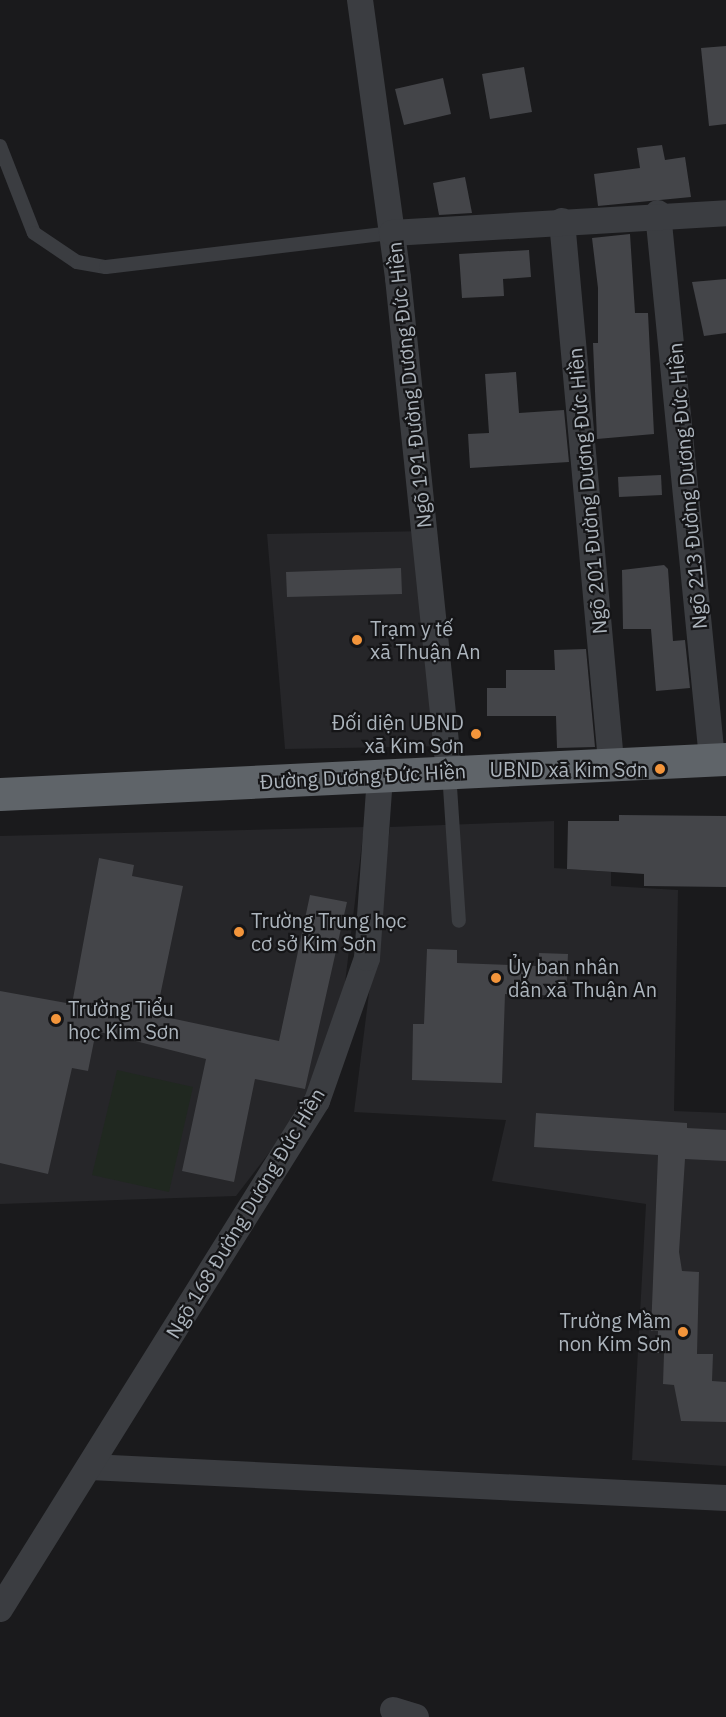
<!DOCTYPE html>
<meta charset="utf-8">
<style>
body{margin:0}
#map{position:relative;width:726px;height:1717px;overflow:hidden;background:#1a1a1c;font-family:"IBM Plex Sans",sans-serif}
div>[style]{position:absolute}
.built>*{inset:0;background:#262629}
.green>*{inset:0;background:#202820}
.building>*{inset:0;background:#444549}
.service>*{height:14px;margin:-7px;padding:0 7px;transform-origin:7px;border-radius:7px;background:#3b3d41}
.minor>*{height:26px;margin:-13px;padding:0 13px;transform-origin:13px;border-radius:13px;background:#3b3d41}
.trunk>*{height:33px;margin:-16.5px;padding:0 16.5px;transform-origin:16.5px;border-radius:16.5px;background:#5f6469}
.dots>*{width:16px;height:16px;translate:-50% -50%;box-sizing:border-box;border:3px solid #151517;border-radius:50%}
span{translate:-50% -50%;white-space:nowrap;text-align:center;line-height:1.15;-webkit-text-stroke:4.5px #151517;paint-order:stroke}
.street-label{font-size:20px;color:#acb4bc}
.poi-label{font-size:20px;color:#acb4bc}
.left{translate:0 -50%;text-align:left}
.right{translate:-100% -50%;text-align:right}
</style>
<div id="map">
<div class="built">
<div style="clip-path:polygon(429px 531px,449px 746px,285px 749px,267px 534px)"></div>
<div style="clip-path:polygon(554px 821px,554px 868px,611px 872px,611px 886px,678px 890px,674px 1111px,726px 1113px,726px 1466px,632px 1460px,646px 1204px,492px 1181px,506px 1120px,354px 1112px,390px 827px)"></div>
<div style="clip-path:polygon(364px 827px,339px 1032px,299px 1114px,236px 1196px,0 1204px,0 836px)"></div>
</div>
<div class="green">
<div style="clip-path:polygon(117px 1070px,193px 1087px,169px 1192px,92px 1175px)"></div>
</div>
<div class="building">
<div style="clip-path:polygon(726px 46px,726px 124px,709px 126px,701px 48px)"></div>
<div style="clip-path:polygon(524px 67px,532px 112px,490px 119px,482px 74px)"></div>
<div style="clip-path:polygon(443px 78px,451px 114px,404px 125px,395px 89px)"></div>
<div style="clip-path:polygon(662px 145px,665px 160px,685px 157px,691px 197px,598px 206px,594px 174px,640px 168px,637px 148px)"></div>
<div style="clip-path:polygon(465px 177px,472px 213px,439px 215px,433px 183px)"></div>
<div style="clip-path:polygon(630px 234px,635px 313px,648px 313px,654px 434px,597px 439px,593px 343px,598px 343px,598px 288px,592px 238px)"></div>
<div style="clip-path:polygon(529px 250px,531px 277px,503px 279px,504px 296px,462px 298px,459px 254px)"></div>
<div style="clip-path:polygon(726px 279px,726px 333px,704px 336px,692px 282px)"></div>
<div style="clip-path:polygon(516px 372px,519px 413px,564px 410px,569px 462px,470px 468px,468px 434px,489px 433px,485px 374px)"></div>
<div style="clip-path:polygon(661px 475px,662px 495px,619px 497px,618px 477px)"></div>
<div style="clip-path:polygon(664px 565px,668px 569px,673px 641px,685px 640px,690px 688px,656px 691px,651px 629px,623px 629px,622px 570px)"></div>
<div style="clip-path:polygon(401px 568px,402px 594px,287px 597px,286px 572px)"></div>
<div style="clip-path:polygon(586px 649px,595px 747px,557px 748px,556px 716px,487px 716px,487px 688px,506px 688px,506px 670px,555px 670px,554px 650px)"></div>
<div style="clip-path:polygon(619px 815px,726px 816px,726px 887px,644px 886px,644px 874px,567px 869px,568px 821px,619px 821px)"></div>
<div style="clip-path:polygon(99px 858px,134px 865px,132px 876px,183px 886px,156px 1015px,279px 1041px,310px 895px,347px 902px,305px 1089px,255px 1079px,234px 1182px,182px 1171px,206px 1059px,96px 1031px,88px 1071px,72px 1068px,48px 1174px,0 1163px,0 991px,72px 1004px)"></div>
<div style="clip-path:polygon(427px 949px,457px 950px,457px 963px,538px 966px,539px 953px,568px 954px,566px 996px,505px 994px,502px 1083px,412px 1080px,413px 1024px,424px 1024px)"></div>
<div style="clip-path:polygon(536px 1113px,687px 1123px,687px 1128px,726px 1130px,726px 1161px,685px 1159px,679px 1252px,682px 1271px,699px 1272px,697px 1354px,713px 1354px,712px 1381px,726px 1382px,726px 1422px,681px 1421px,674px 1385px,663px 1384px,664px 1353px,657px 1353px,658px 1331px,651px 1331px,658px 1155px,534px 1147px)"></div>
</div>
<div class="service">
<div style="left:0;top:146px;width:93px;rotate:68.7deg"></div>
<div style="left:34px;top:233px;width:52px;rotate:34deg"></div>
<div style="left:77px;top:262px;width:29px;rotate:10deg"></div>
<div style="left:106px;top:267px;width:288px;rotate:-6.8deg"></div>
<div style="left:449px;top:772px;width:149px;rotate:86.2deg"></div>
</div>
<div class="minor">
<div style="left:360px;top:0;width:281px;rotate:82.2deg"></div>
<div style="left:398px;top:278px;width:497px;rotate:84.1deg"></div>
<div style="left:658px;top:213px;width:549px;rotate:84.35deg"></div>
<div style="left:562px;top:221px;width:543px;rotate:84.82deg"></div>
<div style="left:392px;top:233px;width:335px;rotate:-3.4deg"></div>
<div style="left:90px;top:1467px;width:637px;rotate:2.79deg"></div>
<div style="left:0;top:1609px;width:599px;rotate:-58.04deg"></div>
<div style="left:317px;top:1101px;width:151px;rotate:-70.7deg"></div>
<div style="left:367px;top:958px;width:182px;rotate:-85.9deg"></div>
<div style="left:393px;top:1710px;width:24px;rotate:17deg"></div>
</div>
<div class="trunk">
<div style="left:0;top:794px;width:727px;rotate:-2.76deg"></div>
</div>
<div class="dots">
<div style="left:357px;top:640px;background:#f3953b"></div>
<div style="left:476px;top:734px;background:#f3953b"></div>
<div style="left:660px;top:769px;background:#f3953b"></div>
<div style="left:239px;top:932px;background:#f3953b"></div>
<div style="left:496px;top:978px;background:#f3953b"></div>
<div style="left:56px;top:1019px;background:#f3953b"></div>
<div style="left:683px;top:1332px;background:#f3953b"></div>
</div>
<div class="street-label">
<span style="left:409px;top:385px;rotate:-96deg">Ngõ 191 Đường Dương Đức Hiền</span>
<span style="left:687px;top:486px;rotate:-95deg">Ngõ 213 Đường Dương Đức Hiền</span>
<span style="left:587px;top:491px;rotate:-95deg">Ngõ 201 Đường Dương Đức Hiền</span>
<span style="left:363px;top:776px;rotate:-3deg">Đường Dương Đức Hiền</span>
<span style="left:245px;top:1213px;rotate:-59deg">Ngõ 168 Đường Dương Đức Hiền</span>
</div>
<div class="poi-label">
<span class="left" style="left:370px;top:640px">Trạm y tế<br>xã Thuận An</span>
<span class="right" style="left:464px;top:734px">Đối diện UBND<br>xã Kim Sơn</span>
<span class="right" style="left:648px;top:769px">UBND xã Kim Sơn</span>
<span class="left" style="left:251px;top:932px">Trường Trung học<br>cơ sở Kim Sơn</span>
<span class="left" style="left:508px;top:978px">Ủy ban nhân<br>dân xã Thuận An</span>
<span class="left" style="left:68px;top:1020px">Trường Tiểu<br>học Kim Sơn</span>
<span class="right" style="left:671px;top:1332px">Trường Mầm<br>non Kim Sơn</span>
</div>
</div>
